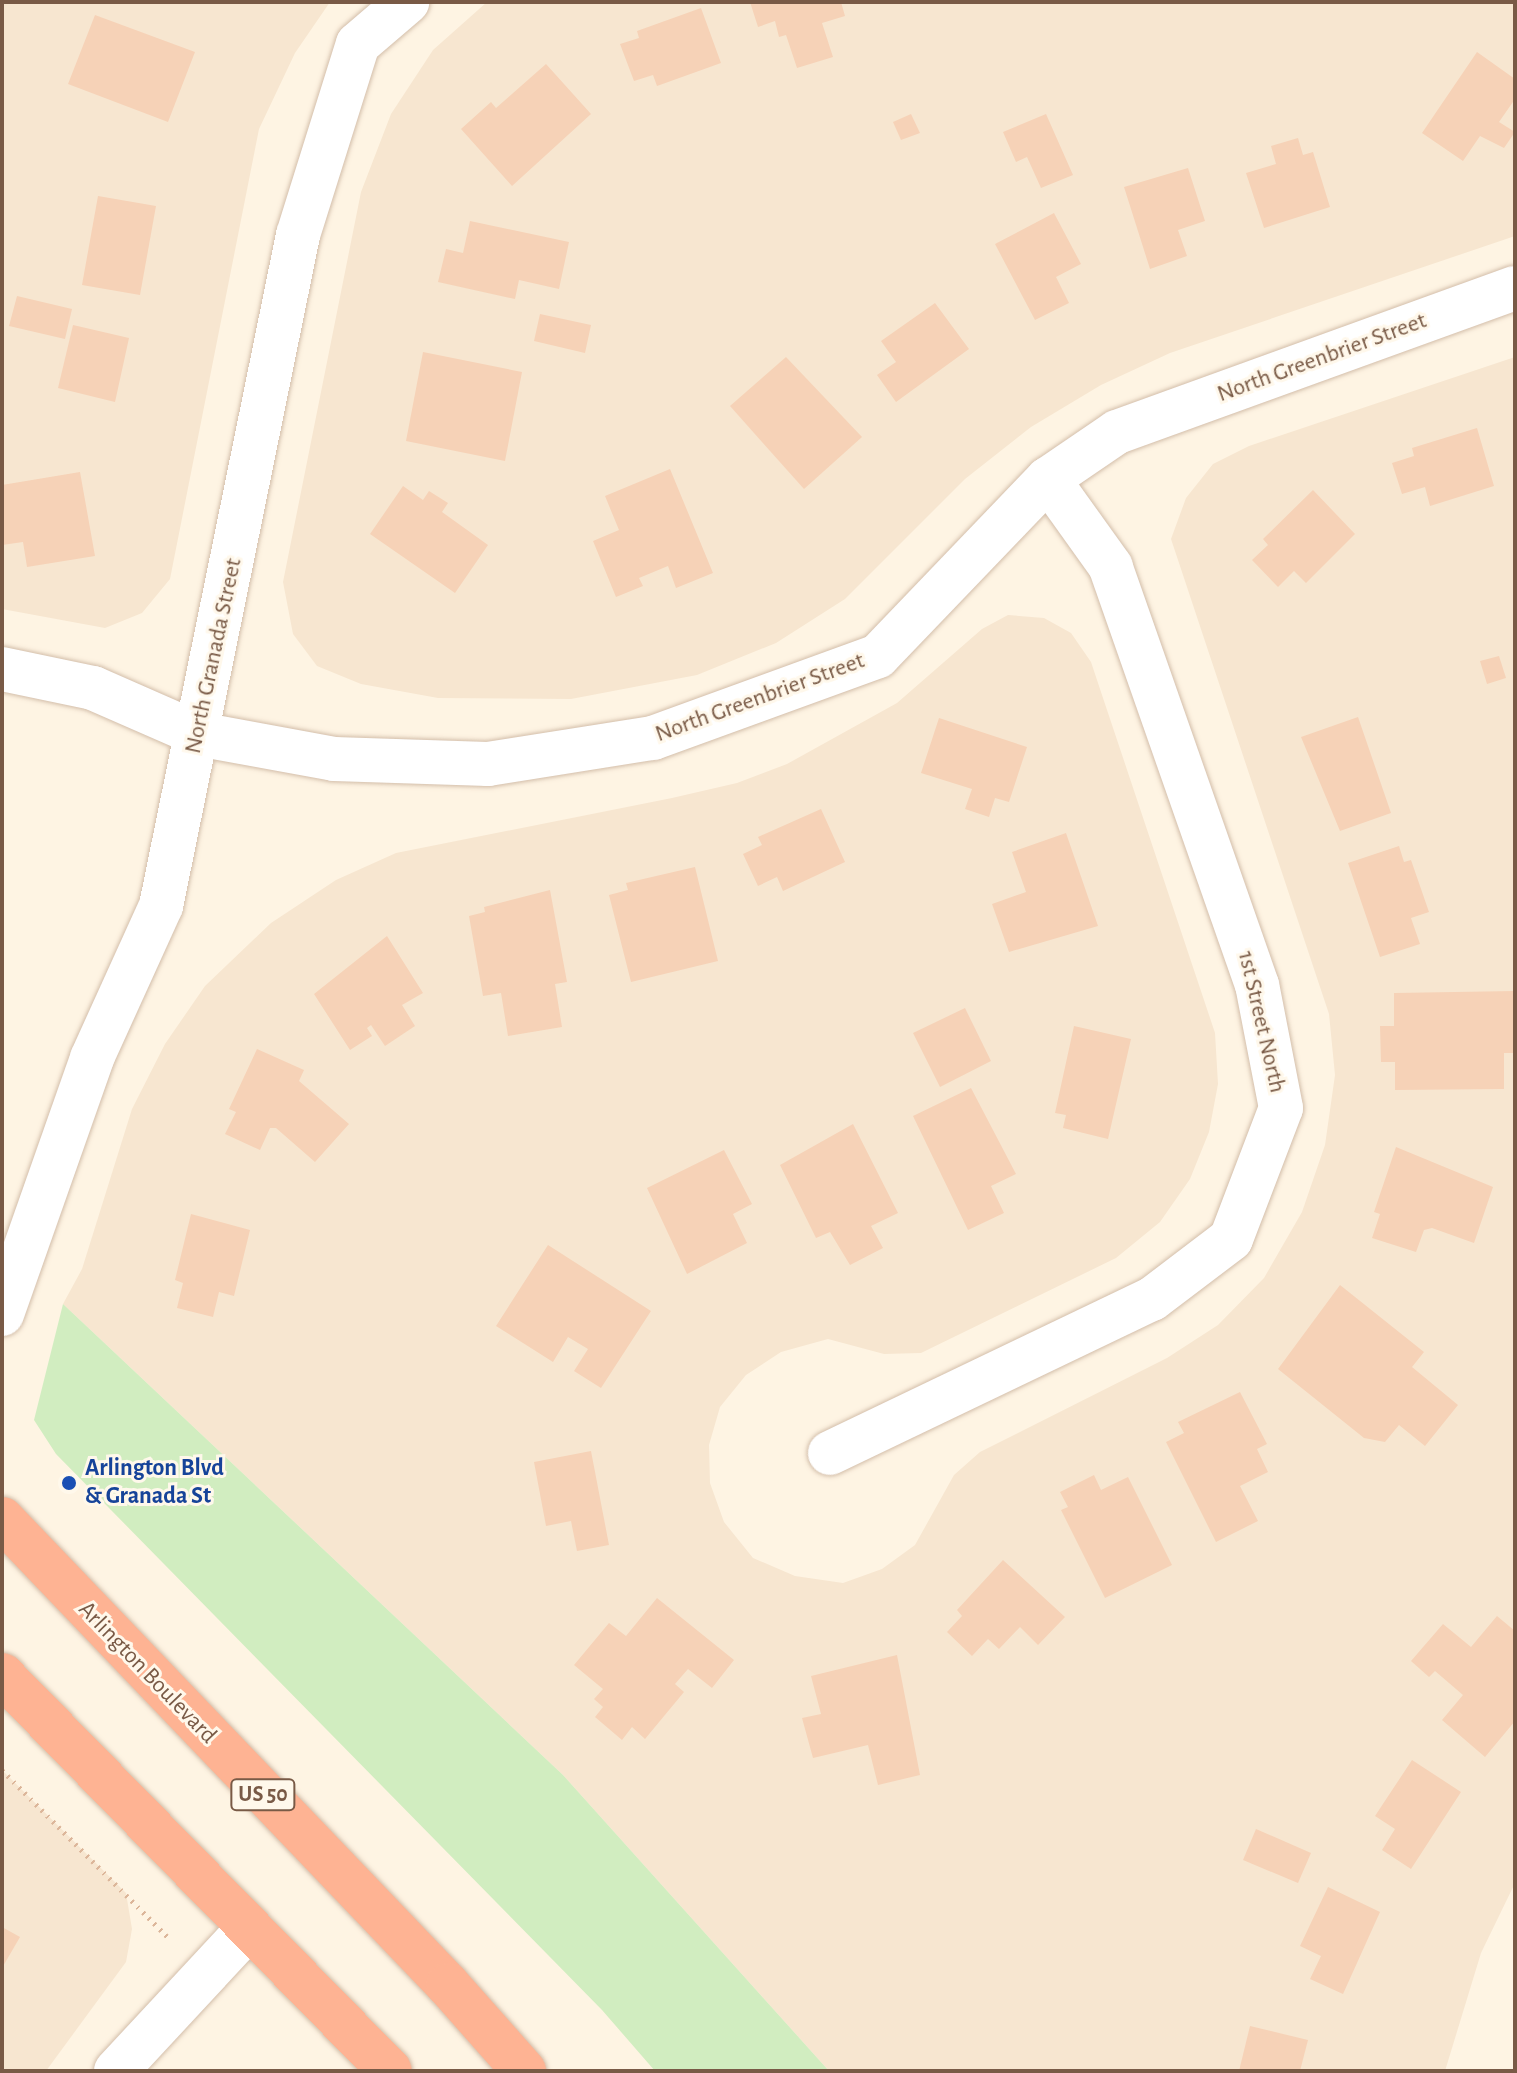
<!DOCTYPE html>
<style>
body{margin:0}
#map{position:relative;width:1517px;height:2073px;overflow:hidden;background:#fef4e3;font-family:"Alegreya Sans",sans-serif}
div>[style]{position:absolute}
.residential>*{inset:0;background:#f7e6d0}
.green>*{inset:0;background:#d1edc0}
.building>*{inset:0;background:#f6d2b7}
.path>*{height:5px;margin-top:-2.5px;transform-origin:0;background:repeating-linear-gradient(90deg,#dcb69a 0 2px,transparent 0 8px)}
.roads{filter:drop-shadow(0 0 2px #d3beaa) drop-shadow(0 0 2px #d3beaa)}
.street>*{height:44px;margin:-22px;padding:0 22px;transform-origin:22px;border-radius:22px;background:#fff}
.highway>*{height:44px;margin:-22px;padding:0 22px;transform-origin:22px;border-radius:22px;background:#feb393}
.dots>*{width:22px;height:22px;translate:-50% -50%;box-sizing:border-box;border:4px solid #fff8eb;border-radius:50%}
span{translate:-50% -50%;white-space:nowrap;text-align:center;line-height:1.15;-webkit-text-stroke:6px #fff8eb;paint-order:stroke}
.shield-label span{padding:2px 6px;background:#fff8eb;border:2px solid;border-radius:6px;-webkit-text-stroke-width:0}
.shield-label{font-size:22px;color:#795a46;font-weight:700}
.street-label{font-size:24px;color:#795a46}
.transit-label{font-size:24px;color:#164399;font-weight:700}
.left{translate:0 -50%;text-align:left}
.frame{position:absolute;inset:0;border:4px solid #795a46;pointer-events:none}
</style>
<div id="map">
<div class="residential">
<div style="clip-path:polygon(2px 2px,330px 2px,295px 53px,259px 129px,170px 579px,142px 613px,105px 628px,2px 609px)"></div>
<div style="clip-path:polygon(487px 2px,1515px 2px,1515px 236px,1170px 353px,1101px 385px,1031px 427px,965px 479px,845px 599px,776px 643px,697px 675px,571px 699px,438px 698px,361px 684px,317px 666px,293px 634px,283px 582px,361px 192px,391px 114px,433px 50px)"></div>
<div style="clip-path:polygon(1515px 357px,1515px 1883px,1481px 1953px,1445px 2071px,829px 2071px,563px 1775px,63px 1304px,82px 1269px,132px 1109px,165px 1044px,205px 986px,271px 923px,336px 880px,396px 853px,672px 798px,737px 783px,787px 764px,897px 703px,982px 629px,1008px 615px,1044px 618px,1071px 633px,1091px 662px,1215px 1033px,1218px 1084px,1209px 1132px,1190px 1179px,1160px 1222px,1116px 1258px,921px 1353px,884px 1354px,828px 1339px,781px 1352px,746px 1375px,720px 1407px,709px 1445px,710px 1483px,724px 1522px,753px 1558px,795px 1576px,843px 1583px,882px 1569px,915px 1545px,954px 1475px,980px 1452px,1167px 1358px,1218px 1325px,1264px 1278px,1302px 1212px,1325px 1145px,1335px 1075px,1329px 1014px,1171px 539px,1186px 498px,1213px 464px,1249px 446px)"></div>
<div style="clip-path:polygon(2px 1770px,126px 1893px,132px 1929px,126px 1962px,46px 2071px,2px 2071px)"></div>
</div>
<div class="green">
<div style="clip-path:polygon(63px 1304px,563px 1775px,829px 2071px,655px 2071px,602px 2010px,56px 1454px,34px 1420px)"></div>
</div>
<div class="building">
<div style="clip-path:polygon(750px 2px,841px 2px,845px 16px,822px 23px,833px 57px,797px 68px,786px 35px,779px 37px,775px 21px,758px 27px)"></div>
<div style="clip-path:polygon(701px 8px,721px 63px,657px 86px,653px 75px,634px 81px,620px 44px,639px 38px,637px 31px)"></div>
<div style="clip-path:polygon(95px 15px,195px 52px,168px 122px,68px 84px)"></div>
<div style="clip-path:polygon(1477px 52px,1515px 79px,1515px 99px,1499px 122px,1515px 132px,1504px 148px,1480px 136px,1463px 161px,1422px 133px)"></div>
<div style="clip-path:polygon(546px 64px,591px 114px,512px 186px,461px 129px,491px 102px,496px 108px)"></div>
<div style="clip-path:polygon(911px 114px,920px 133px,901px 140px,893px 122px)"></div>
<div style="clip-path:polygon(1046px 114px,1073px 175px,1041px 188px,1027px 157px,1016px 162px,1003px 132px)"></div>
<div style="clip-path:polygon(1298px 138px,1303px 155px,1313px 152px,1330px 207px,1264px 228px,1246px 173px,1276px 164px,1271px 146px)"></div>
<div style="clip-path:polygon(1188px 168px,1205px 221px,1178px 230px,1187px 256px,1150px 269px,1124px 187px)"></div>
<div style="clip-path:polygon(98px 196px,156px 206px,140px 295px,82px 285px)"></div>
<div style="clip-path:polygon(1054px 213px,1081px 264px,1056px 277px,1069px 303px,1035px 320px,995px 244px)"></div>
<div style="clip-path:polygon(470px 221px,569px 242px,559px 289px,519px 280px,515px 299px,438px 282px,446px 249px,463px 253px)"></div>
<div style="clip-path:polygon(17px 296px,72px 309px,65px 339px,9px 326px)"></div>
<div style="clip-path:polygon(935px 303px,969px 349px,896px 402px,877px 375px,896px 362px,881px 341px)"></div>
<div style="clip-path:polygon(540px 314px,591px 325px,585px 353px,534px 341px)"></div>
<div style="clip-path:polygon(73px 325px,129px 338px,115px 402px,58px 388px)"></div>
<div style="clip-path:polygon(423px 352px,522px 372px,505px 461px,406px 441px)"></div>
<div style="clip-path:polygon(786px 357px,862px 437px,804px 489px,730px 406px)"></div>
<div style="clip-path:polygon(1477px 428px,1494px 486px,1430px 506px,1425px 487px,1402px 494px,1392px 463px,1414px 456px,1412px 448px)"></div>
<div style="clip-path:polygon(670px 469px,713px 573px,676px 588px,668px 566px,639px 578px,643px 586px,616px 597px,593px 541px,619px 530px,605px 496px)"></div>
<div style="clip-path:polygon(80px 472px,95px 556px,27px 567px,23px 542px,2px 545px,2px 485px)"></div>
<div style="clip-path:polygon(403px 486px,423px 500px,429px 491px,448px 503px,442px 512px,488px 545px,455px 593px,370px 534px)"></div>
<div style="clip-path:polygon(1313px 490px,1355px 534px,1306px 583px,1294px 571px,1278px 587px,1252px 560px,1268px 545px,1263px 539px)"></div>
<div style="clip-path:polygon(1499px 656px,1506px 678px,1487px 684px,1480px 661px)"></div>
<div style="clip-path:polygon(1358px 717px,1391px 813px,1340px 831px,1301px 737px)"></div>
<div style="clip-path:polygon(939px 718px,1027px 747px,1009px 802px,995px 798px,989px 817px,965px 809px,972px 789px,921px 773px)"></div>
<div style="clip-path:polygon(821px 809px,845px 862px,783px 891px,777px 877px,758px 886px,743px 854px,762px 845px,758px 837px)"></div>
<div style="clip-path:polygon(1066px 833px,1098px 926px,1009px 952px,992px 904px,1026px 892px,1012px 852px)"></div>
<div style="clip-path:polygon(1399px 846px,1404px 862px,1411px 860px,1429px 912px,1411px 918px,1420px 944px,1380px 957px,1348px 863px)"></div>
<div style="clip-path:polygon(695px 867px,718px 961px,631px 982px,609px 895px,628px 890px,626px 883px)"></div>
<div style="clip-path:polygon(550px 890px,567px 982px,555px 984px,562px 1027px,508px 1036px,501px 993px,483px 996px,469px 916px,485px 912px,484px 907px)"></div>
<div style="clip-path:polygon(387px 936px,423px 993px,402px 1005px,415px 1026px,385px 1046px,371px 1025px,367px 1028px,372px 1036px,350px 1050px,314px 994px)"></div>
<div style="clip-path:polygon(1515px 991px,1515px 1053px,1504px 1053px,1504px 1089px,1395px 1090px,1395px 1062px,1381px 1062px,1380px 1026px,1394px 1026px,1394px 993px)"></div>
<div style="clip-path:polygon(965px 1008px,991px 1061px,940px 1087px,913px 1033px)"></div>
<div style="clip-path:polygon(1074px 1026px,1131px 1039px,1108px 1139px,1063px 1128px,1066px 1115px,1055px 1113px)"></div>
<div style="clip-path:polygon(257px 1049px,304px 1070px,299px 1081px,349px 1124px,315px 1162px,276px 1128px,270px 1128px,260px 1150px,225px 1134px,236px 1112px,229px 1109px)"></div>
<div style="clip-path:polygon(971px 1088px,1016px 1174px,991px 1186px,1004px 1213px,968px 1230px,913px 1116px)"></div>
<div style="clip-path:polygon(853px 1124px,898px 1213px,871px 1226px,883px 1248px,850px 1265px,830px 1232px,816px 1238px,780px 1165px)"></div>
<div style="clip-path:polygon(1396px 1147px,1493px 1187px,1474px 1243px,1432px 1228px,1424px 1230px,1416px 1252px,1372px 1238px,1380px 1214px,1374px 1212px)"></div>
<div style="clip-path:polygon(724px 1150px,752px 1204px,733px 1214px,747px 1243px,687px 1274px,647px 1188px)"></div>
<div style="clip-path:polygon(191px 1214px,250px 1230px,234px 1296px,219px 1292px,213px 1317px,177px 1308px,183px 1283px,175px 1280px)"></div>
<div style="clip-path:polygon(548px 1245px,651px 1311px,601px 1388px,574px 1371px,588px 1349px,568px 1337px,553px 1362px,496px 1326px)"></div>
<div style="clip-path:polygon(1340px 1285px,1424px 1352px,1412px 1367px,1458px 1405px,1425px 1446px,1399px 1425px,1385px 1442px,1364px 1438px,1278px 1369px)"></div>
<div style="clip-path:polygon(1240px 1392px,1267px 1444px,1257px 1449px,1268px 1472px,1240px 1486px,1258px 1521px,1216px 1542px,1166px 1442px,1184px 1433px,1178px 1422px)"></div>
<div style="clip-path:polygon(591px 1451px,609px 1545px,577px 1551px,571px 1521px,546px 1526px,534px 1462px)"></div>
<div style="clip-path:polygon(1094px 1475px,1101px 1490px,1128px 1477px,1172px 1565px,1105px 1598px,1061px 1510px,1068px 1507px,1060px 1492px)"></div>
<div style="clip-path:polygon(1003px 1560px,1065px 1617px,1038px 1645px,1020px 1627px,999px 1649px,988px 1639px,972px 1656px,947px 1632px,962px 1616px,957px 1610px)"></div>
<div style="clip-path:polygon(657px 1598px,734px 1660px,712px 1688px,688px 1669px,675px 1684px,684px 1692px,645px 1739px,632px 1727px,622px 1740px,595px 1717px,603px 1707px,594px 1699px,603px 1689px,574px 1665px,609px 1623px,626px 1636px)"></div>
<div style="clip-path:polygon(1497px 1616px,1515px 1631px,1515px 1721px,1485px 1757px,1442px 1720px,1463px 1695px,1435px 1671px,1429px 1677px,1411px 1661px,1443px 1624px,1471px 1647px)"></div>
<div style="clip-path:polygon(897px 1655px,920px 1775px,878px 1785px,868px 1745px,813px 1758px,802px 1718px,821px 1714px,811px 1676px)"></div>
<div style="clip-path:polygon(1412px 1760px,1461px 1792px,1411px 1869px,1382px 1850px,1395px 1829px,1375px 1816px)"></div>
<div style="clip-path:polygon(1256px 1829px,1311px 1853px,1298px 1883px,1243px 1860px)"></div>
<div style="clip-path:polygon(1328px 1887px,1380px 1912px,1343px 1994px,1310px 1979px,1321px 1956px,1300px 1946px)"></div>
<div style="clip-path:polygon(2px 1927px,20px 1937px,2px 1968px)"></div>
<div style="clip-path:polygon(1250px 2026px,1308px 2040px,1300px 2071px,1239px 2071px)"></div>
</div>
<div class="path">
<div style="left:2px;top:1770px;width:237px;rotate:45.2deg"></div>
</div>
<div class="roads">
<div class="street">
<div style="left:2px;top:669px;width:93px;rotate:11.8deg"></div>
<div style="left:93px;top:688px;width:115px;rotate:23.7deg"></div>
<div style="left:198px;top:734px;width:138px;rotate:10.4deg"></div>
<div style="left:334px;top:759px;width:154px;rotate:1.9deg"></div>
<div style="left:488px;top:764px;width:167px;rotate:-9deg"></div>
<div style="left:653px;top:738px;width:239px;rotate:-20deg"></div>
<div style="left:878px;top:656px;width:245px;rotate:-46.2deg"></div>
<div style="left:1048px;top:479px;width:83px;rotate:-34.3deg"></div>
<div style="left:1117px;top:432px;width:423px;rotate:-19.9deg"></div>
<div style="left:2px;top:1314px;width:271px;rotate:-70.6deg"></div>
<div style="left:92px;top:1058px;width:167px;rotate:-65.6deg"></div>
<div style="left:161px;top:906px;width:685px;rotate:-78.46deg"></div>
<div style="left:298px;top:235px;width:200px;rotate:-72.6deg"></div>
<div style="left:358px;top:44px;width:65px;rotate:-40.6deg"></div>
<div style="left:830px;top:1453px;width:357px;rotate:-25.6deg"></div>
<div style="left:1152px;top:1299px;width:99px;rotate:-37.2deg"></div>
<div style="left:1231px;top:1239px;width:140px;rotate:-69.1deg"></div>
<div style="left:1281px;top:1108px;width:125px;rotate:-101deg"></div>
<div style="left:1257px;top:985px;width:443px;rotate:-109.3deg"></div>
<div style="left:1111px;top:567px;width:108px;rotate:-125.6deg"></div>
<div style="left:116px;top:2071px;width:192px;rotate:-47.1deg"></div>
</div>
<div class="highway">
<div style="left:2px;top:1519px;width:645px;rotate:46.26deg"></div>
<div style="left:448px;top:1985px;width:115px;rotate:48.5deg"></div>
<div style="left:2px;top:1675px;width:554px;rotate:45.58deg"></div>
</div>
</div>
<div class="dots">
<div style="left:69px;top:1483px;background:#1a4fb4"></div>
</div>
<div class="shield-label">
<span style="left:263px;top:1795px">US 50</span>
</div>
<div class="street-label">
<span style="left:1322px;top:358px;rotate:-20deg">North Greenbrier Street</span>
<span style="left:214px;top:656px;rotate:-78deg">North Granada Street</span>
<span style="left:760px;top:698px;rotate:-20deg">North Greenbrier Street</span>
<span style="left:1261px;top:1022px;rotate:77deg">1st Street North</span>
<span style="left:147px;top:1673px;rotate:46deg">Arlington Boulevard</span>
</div>
<div class="transit-label">
<span class="left" style="left:85px;top:1483px">Arlington Blvd<br>&amp; Granada St</span>
</div>
<div class="frame"></div>
</div>
